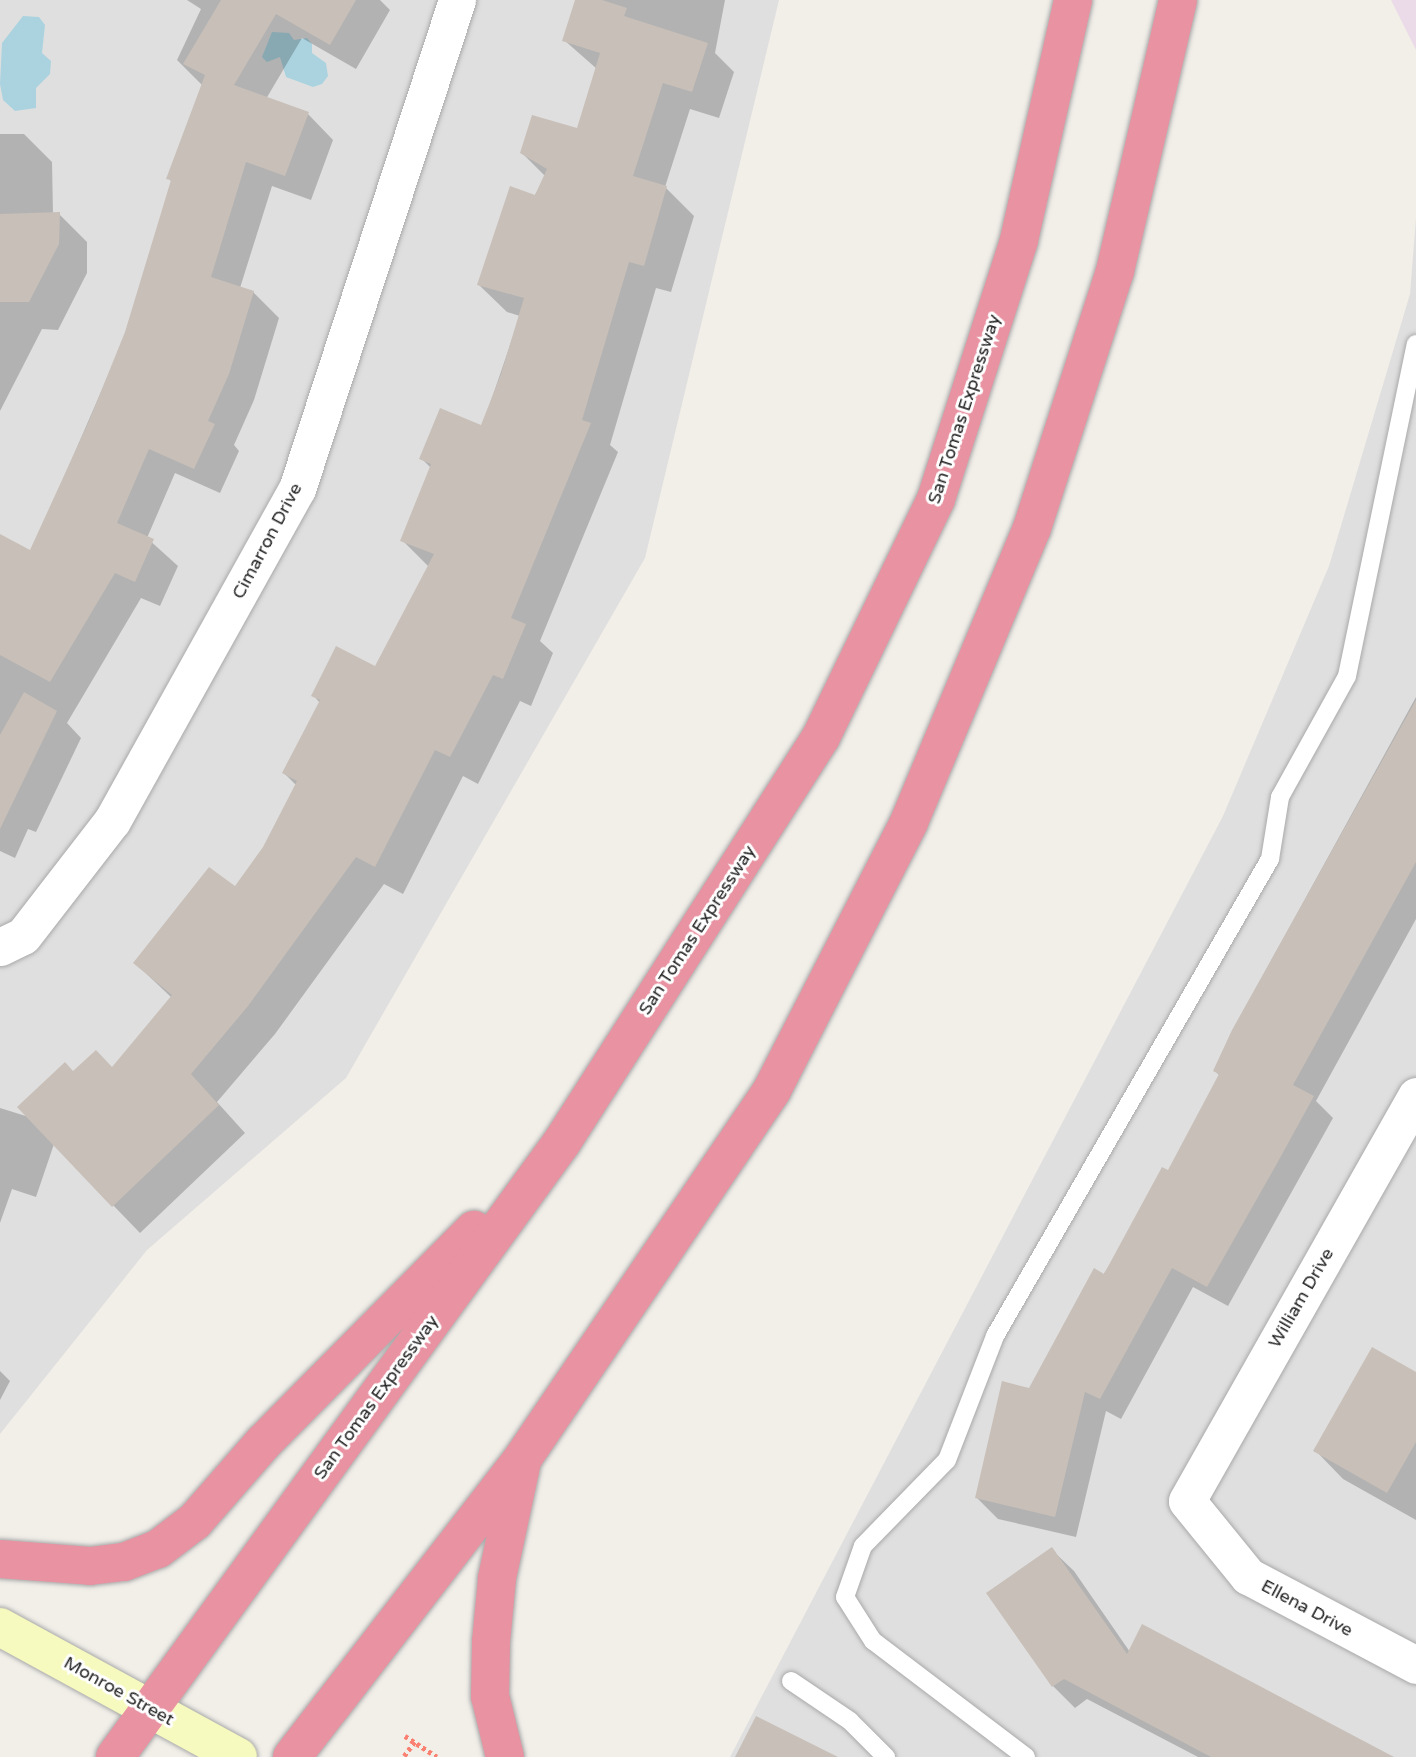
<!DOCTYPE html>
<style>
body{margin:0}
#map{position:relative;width:1416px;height:1757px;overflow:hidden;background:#f2efe9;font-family:"Varela Round",sans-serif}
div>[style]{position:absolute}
.residential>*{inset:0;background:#e0dfdf}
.industrial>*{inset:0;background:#ebdbe8}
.water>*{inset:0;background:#aad3df}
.shadow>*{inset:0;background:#0003}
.building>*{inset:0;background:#c7bfb8}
.path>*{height:4.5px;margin-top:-2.25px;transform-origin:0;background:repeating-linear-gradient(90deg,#fa8072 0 3.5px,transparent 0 7px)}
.roads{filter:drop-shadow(0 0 2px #a9a9a9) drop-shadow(0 0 2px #a9a9a9)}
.lane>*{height:18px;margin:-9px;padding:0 9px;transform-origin:9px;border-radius:9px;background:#fff}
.street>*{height:37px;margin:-18.5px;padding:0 18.5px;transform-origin:18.5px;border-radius:18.5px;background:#fff}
.secondary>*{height:38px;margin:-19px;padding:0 19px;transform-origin:19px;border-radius:19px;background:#f7fabf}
.highway>*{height:38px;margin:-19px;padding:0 19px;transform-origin:19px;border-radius:19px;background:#e892a2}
span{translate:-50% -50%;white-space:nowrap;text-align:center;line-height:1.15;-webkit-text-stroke:6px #fff;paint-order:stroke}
.street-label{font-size:18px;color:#222}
</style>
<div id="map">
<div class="residential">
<div style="clip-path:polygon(0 0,779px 0,645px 558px,346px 1078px,147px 1250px,0 1434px)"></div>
<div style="clip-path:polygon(1416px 218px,1416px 1757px,730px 1757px,1223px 816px,1329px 566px,1410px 294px)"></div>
</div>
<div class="industrial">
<div style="clip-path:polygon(1391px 0,1416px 0,1416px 50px)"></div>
</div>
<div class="water">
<div style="clip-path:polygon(23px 16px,39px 17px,45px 25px,42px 53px,51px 61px,50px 74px,36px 88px,36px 108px,15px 111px,3px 100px,0 84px,2px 43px)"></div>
<div style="clip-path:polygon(272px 32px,289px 33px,294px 40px,307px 38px,312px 44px,312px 53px,326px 63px,328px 76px,322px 84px,313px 87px,286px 77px,280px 57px,267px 62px,262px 57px)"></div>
</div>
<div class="shadow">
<div style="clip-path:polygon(187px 0,380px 0,390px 10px,356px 69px,302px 38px,266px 99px,308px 114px,333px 140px,311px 200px,272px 186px,240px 288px,253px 292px,279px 318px,254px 400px,234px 445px,239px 451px,220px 493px,175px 473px,147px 538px,178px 566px,160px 606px,141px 598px,67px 723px,81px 738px,36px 832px,28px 829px,15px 858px,0 851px,0 551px,31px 553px,127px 332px,172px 182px,168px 178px,203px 86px,177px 60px,201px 9px)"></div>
<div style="clip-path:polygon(577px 0,725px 0,715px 53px,734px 72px,719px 118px,690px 109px,665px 187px,694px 216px,671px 292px,656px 288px,610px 445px,618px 452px,540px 641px,553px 653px,531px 706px,520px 701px,478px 784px,463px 776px,403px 894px,384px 884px,275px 1034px,217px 1102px,245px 1133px,140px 1233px,54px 1144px,36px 1197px,12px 1189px,0 1223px,0 1108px,29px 1117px,74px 1073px,112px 1069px,172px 998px,135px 963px,235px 888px,265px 848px,297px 786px,284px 773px,320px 703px,313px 695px,376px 669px,429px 567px,402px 540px,431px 468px,422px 459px,482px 427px,520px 316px,507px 312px,479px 285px,546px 177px,522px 153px,578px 130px,597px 69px,564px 40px)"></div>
<div style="clip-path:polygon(0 134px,24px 134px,52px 162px,53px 214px,59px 214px,87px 242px,87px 273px,58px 330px,42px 329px,0 411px)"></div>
<div style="clip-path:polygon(1416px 697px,1416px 919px,1316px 1101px,1333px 1118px,1228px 1306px,1193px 1287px,1121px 1419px,1106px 1411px,1076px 1537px,998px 1519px,977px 1498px,1030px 1390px,1168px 1173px,1220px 1076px,1215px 1071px,1233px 1030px)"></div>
<div style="clip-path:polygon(0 1371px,10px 1381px,0 1400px)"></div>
<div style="clip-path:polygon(1416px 1374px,1416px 1520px,1343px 1479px,1315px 1450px)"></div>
<div style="clip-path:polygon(1052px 1550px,1074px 1571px,1130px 1652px,1389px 1757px,1198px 1757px,1087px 1699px,1075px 1708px,1053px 1686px,988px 1593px)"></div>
</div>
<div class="building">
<div style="clip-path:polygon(221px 0,356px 0,330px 45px,276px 14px,234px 85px,309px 112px,285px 176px,246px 162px,211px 277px,254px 291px,229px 374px,208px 421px,215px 424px,194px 469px,149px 449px,117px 523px,154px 539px,135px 582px,115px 573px,50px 682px,0 655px,0 534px,30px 550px,89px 421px,125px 332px,171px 180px,166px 179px,205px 75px,183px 64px)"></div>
<div style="clip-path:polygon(575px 0,602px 0,627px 8px,624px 16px,708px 43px,692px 92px,663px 83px,633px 176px,667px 186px,644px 266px,629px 262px,582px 420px,591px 423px,511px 618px,526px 624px,503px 679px,493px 675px,450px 757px,435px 750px,375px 867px,356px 857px,248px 1006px,191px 1074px,219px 1105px,112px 1207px,17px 1107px,65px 1062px,73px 1071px,96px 1050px,112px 1067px,172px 995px,133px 963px,209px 867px,235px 886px,263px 847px,297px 781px,282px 773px,320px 700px,311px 696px,336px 646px,375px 666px,434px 554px,400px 541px,431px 464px,419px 459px,440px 408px,481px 425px,501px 374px,524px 298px,477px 285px,510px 186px,535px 195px,547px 169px,520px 153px,532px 115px,577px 128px,600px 53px,562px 41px)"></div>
<div style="clip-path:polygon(60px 212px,59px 244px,29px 302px,0 302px,0 214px)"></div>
<div style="clip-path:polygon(24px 692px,57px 711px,0 829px,0 735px)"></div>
<div style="clip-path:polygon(1416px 700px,1416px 862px,1293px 1085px,1314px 1096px,1275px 1167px,1207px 1287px,1172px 1268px,1100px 1399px,1085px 1392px,1055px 1517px,975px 1498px,1002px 1381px,1029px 1388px,1094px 1268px,1104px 1274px,1162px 1167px,1168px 1170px,1219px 1074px,1213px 1071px,1232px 1030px)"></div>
<div style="clip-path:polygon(1372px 1347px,1416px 1372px,1416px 1442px,1387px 1493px,1313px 1451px)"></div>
<div style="clip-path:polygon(1052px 1547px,1127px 1654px,1142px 1624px,1394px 1757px,1211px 1757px,1064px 1679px,1052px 1687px,986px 1593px)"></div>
<div style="clip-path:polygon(756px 1716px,838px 1757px,735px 1757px)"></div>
</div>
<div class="path">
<div style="left:405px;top:1736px;width:38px;rotate:33deg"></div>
<div style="left:404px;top:1756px;width:19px;rotate:-54deg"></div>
</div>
<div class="roads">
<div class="lane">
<div style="left:791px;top:1681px;width:71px;rotate:34.1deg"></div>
<div style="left:850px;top:1721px;width:51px;rotate:45deg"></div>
<div style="left:1026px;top:1757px;width:192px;rotate:-142.8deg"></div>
<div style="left:873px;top:1641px;width:52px;rotate:-122.5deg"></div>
<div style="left:845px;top:1597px;width:54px;rotate:-70.6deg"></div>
<div style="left:863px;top:1546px;width:120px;rotate:-45.7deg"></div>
<div style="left:947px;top:1460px;width:133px;rotate:-68.8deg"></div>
<div style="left:995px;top:1336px;width:551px;rotate:-60.04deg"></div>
<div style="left:1270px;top:859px;width:63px;rotate:-80.8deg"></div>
<div style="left:1280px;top:797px;width:138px;rotate:-61deg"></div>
<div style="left:1347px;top:676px;width:339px;rotate:-78.3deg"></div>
</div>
<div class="street">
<div style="left:0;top:947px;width:25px;rotate:-26deg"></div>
<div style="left:23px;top:936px;width:145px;rotate:-52.3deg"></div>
<div style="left:112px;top:821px;width:380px;rotate:-60.9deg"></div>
<div style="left:297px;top:489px;width:515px;rotate:-71.88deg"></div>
<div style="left:1416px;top:1096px;width:465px;rotate:119.5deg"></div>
<div style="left:1187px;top:1501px;width:97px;rotate:50.9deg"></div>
<div style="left:1248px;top:1576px;width:190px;rotate:27.9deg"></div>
</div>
<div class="secondary">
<div style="left:0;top:1627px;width:271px;rotate:28.6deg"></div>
</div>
<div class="highway">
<div style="left:0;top:1559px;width:90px;rotate:4.4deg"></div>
<div style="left:90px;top:1566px;width:34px;rotate:-7deg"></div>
<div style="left:124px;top:1562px;width:36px;rotate:-21deg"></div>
<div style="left:158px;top:1549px;width:46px;rotate:-37.1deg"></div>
<div style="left:195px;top:1521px;width:103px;rotate:-48.9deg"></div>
<div style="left:263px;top:1443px;width:300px;rotate:-45.3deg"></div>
<div style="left:115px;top:1757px;width:760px;rotate:-53.99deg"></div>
<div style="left:562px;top:1142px;width:481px;rotate:-57.4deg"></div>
<div style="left:821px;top:737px;width:264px;rotate:-64.2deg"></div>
<div style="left:936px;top:499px;width:272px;rotate:-72.2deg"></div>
<div style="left:1019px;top:240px;width:246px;rotate:-77.3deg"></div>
<div style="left:292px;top:1757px;width:378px;rotate:-52.3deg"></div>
<div style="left:523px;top:1458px;width:444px;rotate:-55.9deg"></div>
<div style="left:772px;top:1090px;width:301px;rotate:-62.9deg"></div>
<div style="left:909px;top:822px;width:319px;rotate:-67.3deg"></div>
<div style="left:1032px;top:528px;width:270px;rotate:-72.1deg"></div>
<div style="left:1115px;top:271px;width:278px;rotate:-76.9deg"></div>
<div style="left:505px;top:1757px;width:63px;rotate:-103.8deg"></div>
<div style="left:490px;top:1696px;width:54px;rotate:-88.9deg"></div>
<div style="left:491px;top:1642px;width:64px;rotate:-84.6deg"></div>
<div style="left:497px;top:1578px;width:115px;rotate:-77.9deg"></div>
</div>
</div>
<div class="street-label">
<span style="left:964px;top:409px;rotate:-72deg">San Tomas Expressway</span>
<span style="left:267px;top:541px;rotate:-62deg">Cimarron Drive</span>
<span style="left:697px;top:930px;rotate:-57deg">San Tomas Expressway</span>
<span style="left:1301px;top:1298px;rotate:-60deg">William Drive</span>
<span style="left:376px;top:1397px;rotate:-54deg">San Tomas Expressway</span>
<span style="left:1307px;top:1608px;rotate:28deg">Ellena Drive</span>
<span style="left:119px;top:1691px;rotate:29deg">Monroe Street</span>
</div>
</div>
